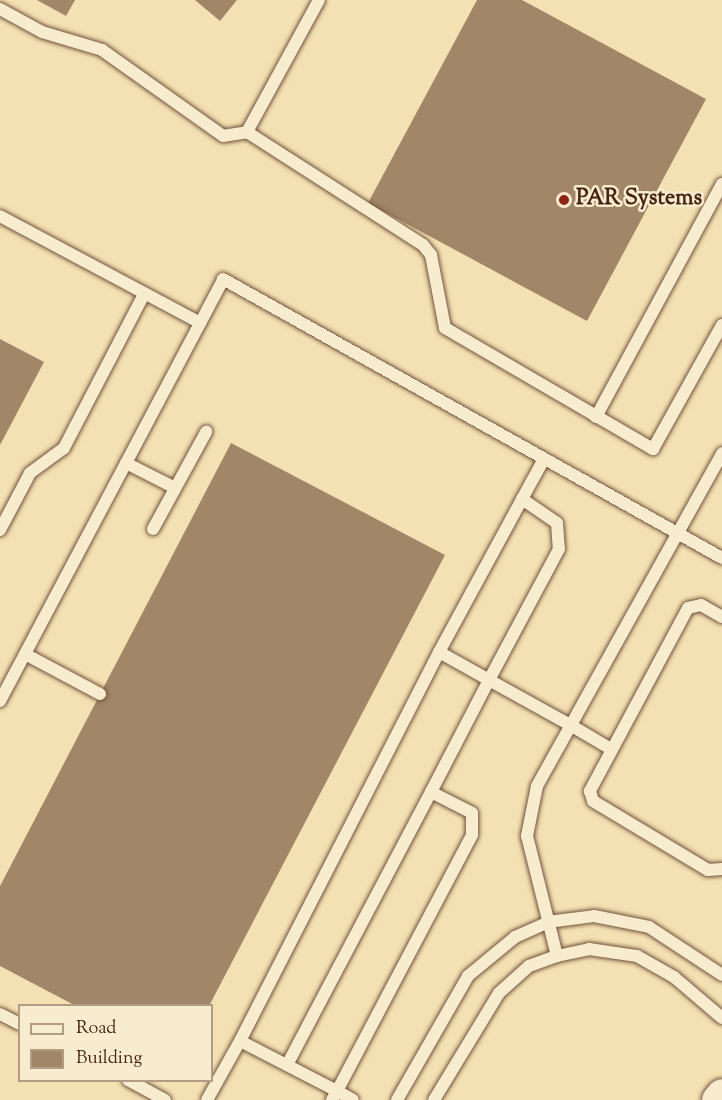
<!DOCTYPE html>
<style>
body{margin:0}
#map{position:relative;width:722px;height:1100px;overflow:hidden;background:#f4e1b3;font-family:"Sorts Mill Goudy",serif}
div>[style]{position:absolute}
.building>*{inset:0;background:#a18668}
.roads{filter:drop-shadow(0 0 2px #73533d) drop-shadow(0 0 2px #73533d)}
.lane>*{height:12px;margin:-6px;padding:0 6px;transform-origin:6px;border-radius:6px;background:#f8ecce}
.secondary>*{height:33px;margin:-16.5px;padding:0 16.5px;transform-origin:16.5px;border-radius:16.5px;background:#f8ecce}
.dots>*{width:16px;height:16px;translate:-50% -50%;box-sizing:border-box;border:3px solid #f8ecce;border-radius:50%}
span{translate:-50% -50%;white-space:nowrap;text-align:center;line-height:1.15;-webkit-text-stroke:5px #f8ecce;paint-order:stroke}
.poi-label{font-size:22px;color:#482416;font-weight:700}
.left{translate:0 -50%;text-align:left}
.legend{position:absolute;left:18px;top:1004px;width:195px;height:78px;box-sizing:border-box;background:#f8ecce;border:2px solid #b29c84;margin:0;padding:8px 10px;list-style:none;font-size:18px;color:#482416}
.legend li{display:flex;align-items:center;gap:12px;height:30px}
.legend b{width:30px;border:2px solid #b29c84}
</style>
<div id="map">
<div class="building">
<div style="clip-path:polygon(37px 0,75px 0,66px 16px)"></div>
<div style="clip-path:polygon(195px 0,237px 0,220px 21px)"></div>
<div style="clip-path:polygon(477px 0,522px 0,706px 99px,587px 321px,368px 203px)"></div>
<div style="clip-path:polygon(0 339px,44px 362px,0 445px)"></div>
<div style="clip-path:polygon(231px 443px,445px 555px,209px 1006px,76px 1006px,0 966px,0 886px)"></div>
</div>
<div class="roads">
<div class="lane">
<div style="left:0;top:9px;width:48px;rotate:28.7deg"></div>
<div style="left:42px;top:32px;width:63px;rotate:16.7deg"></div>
<div style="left:102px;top:50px;width:148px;rotate:35.4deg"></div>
<div style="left:223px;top:136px;width:24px;rotate:-9deg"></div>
<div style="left:247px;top:132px;width:150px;rotate:-61.4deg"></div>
<div style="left:247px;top:132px;width:209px;rotate:32.7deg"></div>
<div style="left:423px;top:245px;width:13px;rotate:51deg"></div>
<div style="left:431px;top:255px;width:74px;rotate:79.1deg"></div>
<div style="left:445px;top:328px;width:241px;rotate:30.2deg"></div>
<div style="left:653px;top:449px;width:142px;rotate:-60.9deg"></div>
<div style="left:0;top:216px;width:227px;rotate:28.1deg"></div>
<div style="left:596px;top:417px;width:265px;rotate:-61.6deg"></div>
<div style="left:544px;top:459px;width:46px;rotate:118.8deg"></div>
<div style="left:522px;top:499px;width:42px;rotate:34.4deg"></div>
<div style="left:557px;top:523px;width:26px;rotate:86deg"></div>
<div style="left:559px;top:549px;width:149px;rotate:118.1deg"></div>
<div style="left:489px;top:680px;width:126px;rotate:117.4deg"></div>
<div style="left:431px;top:792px;width:46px;rotate:27.1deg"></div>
<div style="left:472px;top:813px;width:22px;rotate:90deg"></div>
<div style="left:472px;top:835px;width:289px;rotate:117.8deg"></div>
<div style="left:337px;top:1091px;width:109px;rotate:-152.7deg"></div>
<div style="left:240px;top:1041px;width:437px;rotate:-62.9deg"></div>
<div style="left:439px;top:652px;width:57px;rotate:29.2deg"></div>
<div style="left:489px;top:680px;width:95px;rotate:29deg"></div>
<div style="left:572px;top:726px;width:43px;rotate:30.7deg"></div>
<div style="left:126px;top:463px;width:55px;rotate:27deg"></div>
<div style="left:153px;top:529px;width:111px;rotate:-61.3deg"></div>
<div style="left:0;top:530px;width:64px;rotate:-62.2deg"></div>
<div style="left:30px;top:473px;width:42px;rotate:-36.3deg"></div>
<div style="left:64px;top:448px;width:174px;rotate:-62.5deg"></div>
<div style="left:722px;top:617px;width:24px;rotate:-150deg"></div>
<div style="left:701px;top:605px;width:13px;rotate:167deg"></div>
<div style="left:688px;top:608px;width:208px;rotate:118.2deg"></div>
<div style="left:590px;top:791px;width:10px;rotate:73deg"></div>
<div style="left:593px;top:801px;width:134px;rotate:31deg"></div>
<div style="left:708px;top:870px;width:14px;rotate:-4deg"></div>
<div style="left:439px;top:652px;width:174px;rotate:-61.5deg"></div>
<div style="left:25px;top:654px;width:85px;rotate:28.1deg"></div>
<div style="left:0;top:701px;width:477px;rotate:-62.1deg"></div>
<div style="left:223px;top:279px;width:572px;rotate:29.21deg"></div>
<div style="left:557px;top:956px;width:124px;rotate:-104deg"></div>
<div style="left:527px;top:836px;width:51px;rotate:-78.7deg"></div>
<div style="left:537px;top:786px;width:381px;rotate:-60.9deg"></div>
<div style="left:0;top:1014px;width:22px;rotate:27deg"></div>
<div style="left:287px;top:1065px;width:309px;rotate:-62.2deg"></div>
<div style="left:128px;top:1080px;width:42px;rotate:28.4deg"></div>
<div style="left:207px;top:1100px;width:68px;rotate:-60.8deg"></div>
<div style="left:332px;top:1100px;width:10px;rotate:-61deg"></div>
<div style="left:337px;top:1091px;width:18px;rotate:29deg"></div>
<div style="left:397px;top:1100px;width:143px;rotate:-60.2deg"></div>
<div style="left:468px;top:976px;width:61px;rotate:-39.7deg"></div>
<div style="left:515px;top:937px;width:36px;rotate:-24deg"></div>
<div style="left:548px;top:922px;width:46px;rotate:-7.4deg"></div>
<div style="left:594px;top:916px;width:56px;rotate:11.3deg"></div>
<div style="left:649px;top:927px;width:87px;rotate:33.3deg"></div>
<div style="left:434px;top:1100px;width:125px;rotate:-58.7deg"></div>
<div style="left:499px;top:993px;width:40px;rotate:-42deg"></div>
<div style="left:529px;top:966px;width:30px;rotate:-20deg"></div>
<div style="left:557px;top:956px;width:33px;rotate:-12deg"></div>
<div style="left:589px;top:949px;width:49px;rotate:8.3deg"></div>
<div style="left:637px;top:956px;width:43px;rotate:29.6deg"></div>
<div style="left:674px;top:977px;width:63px;rotate:40.5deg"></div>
</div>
<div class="secondary">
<div style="left:718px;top:1100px;width:6px;rotate:-51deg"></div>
</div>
</div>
<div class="dots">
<div style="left:564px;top:200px;background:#8f2418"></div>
</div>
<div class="poi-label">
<span class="left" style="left:576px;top:200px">PAR Systems</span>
</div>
<ul class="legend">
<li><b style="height:8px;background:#f8ecce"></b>Road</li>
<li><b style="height:16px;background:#a18668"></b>Building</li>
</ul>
</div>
